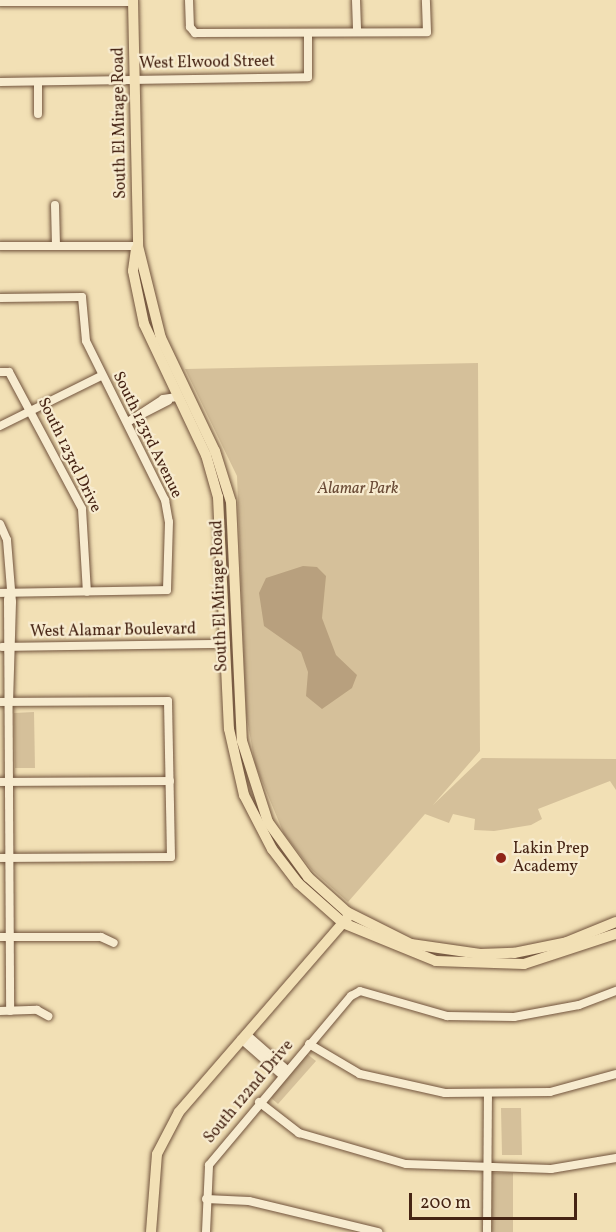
<!DOCTYPE html>
<style>
body{margin:0}
#map{position:relative;width:616px;height:1232px;overflow:hidden;background:#f2e0b5;font-family:Vollkorn,serif}
div>[style]{position:absolute}
.green>*{inset:0;background:#d5c09a}
.water>*{inset:0;background:#b8a07e}
.roads{filter:drop-shadow(0 0 2px #71533c) drop-shadow(0 0 2px #71533c)}
.minor>*{height:8px;margin:-4px;padding:0 4px;transform-origin:4px;border-radius:4px;background:#f7ebcf}
.major>*{height:10px;margin:-5px;padding:0 5px;transform-origin:5px;border-radius:5px;background:#f2e0b5}
.dots>*{width:16px;height:16px;translate:-50% -50%;box-sizing:border-box;border:3px solid #f7ebcf;border-radius:50%}
span{translate:-50% -50%;white-space:nowrap;text-align:center;line-height:1.15;-webkit-text-stroke:4.5px #f7ebcf;paint-order:stroke}
.street-label{font-size:16px;color:#462414}
.park-label{font-size:16px;color:#6a4b36;font-style:italic}
.poi-label{font-size:16px;color:#462414}
.left{translate:0 -50%;text-align:left}
.scale{position:absolute;left:409px;top:1193px;width:168px;height:27px;box-sizing:border-box;border:3px solid #462414;border-top:0;padding-left:8px;font-size:18px;line-height:21px;white-space:nowrap;color:#462414;-webkit-text-stroke:4px #f7ebcf;paint-order:stroke}
</style>
<div id="map">
<div class="green">
<div style="clip-path:polygon(478px 363px,480px 751px,433px 805px,482px 758px,616px 759px,616px 790px,610px 781px,538px 809px,542px 819px,531px 825px,494px 831px,474px 830px,475px 819px,453px 814px,449px 823px,425px 814px,348px 902px,312px 870px,284px 834px,255px 764px,246px 713px,237px 476px,185px 369px)"></div>
<div style="clip-path:polygon(34px 712px,35px 768px,15px 768px,14px 713px)"></div>
<div style="clip-path:polygon(307px 1054px,316px 1061px,278px 1104px,270px 1097px)"></div>
<div style="clip-path:polygon(501px 1108px,521px 1108px,522px 1155px,502px 1155px)"></div>
<div style="clip-path:polygon(492px 1173px,513px 1173px,513px 1232px,492px 1232px)"></div>
</div>
<div class="water">
<div style="clip-path:polygon(303px 566px,317px 567px,326px 576px,322px 618px,336px 655px,357px 675px,352px 688px,322px 709px,306px 696px,308px 672px,301px 652px,264px 626px,259px 593px,266px 578px)"></div>
</div>
<div class="roads">
<div class="minor">
<div style="left:189px;top:0;width:27px;rotate:88deg"></div>
<div style="left:190px;top:27px;width:8px;rotate:50deg"></div>
<div style="left:195px;top:33px;width:232px;rotate:-0.2deg"></div>
<div style="left:427px;top:32px;width:32px;rotate:-92deg"></div>
<div style="left:356px;top:0;width:32px;rotate:88deg"></div>
<div style="left:0;top:2px;width:133px"></div>
<div style="left:0;top:82px;width:308px;rotate:-0.9deg"></div>
<div style="left:308px;top:77px;width:44px;rotate:-90deg"></div>
<div style="left:38px;top:82px;width:32px;rotate:90deg"></div>
<div style="left:55px;top:205px;width:41px;rotate:88.6deg"></div>
<div style="left:0;top:246px;width:138px"></div>
<div style="left:0;top:298px;width:82px;rotate:-0.7deg"></div>
<div style="left:82px;top:297px;width:44px;rotate:84.8deg"></div>
<div style="left:86px;top:341px;width:178px;rotate:63.6deg"></div>
<div style="left:165px;top:500px;width:22px;rotate:80deg"></div>
<div style="left:169px;top:522px;width:68px;rotate:91.7deg"></div>
<div style="left:167px;top:590px;width:167px;rotate:179deg"></div>
<div style="left:0;top:372px;width:9px"></div>
<div style="left:9px;top:372px;width:155px;rotate:61.9deg"></div>
<div style="left:82px;top:509px;width:83px;rotate:86.6deg"></div>
<div style="left:131px;top:420px;width:38px;rotate:-33deg"></div>
<div style="left:163px;top:399px;width:14px;rotate:-8deg"></div>
<div style="left:127px;top:422px;width:46px;rotate:-27.1deg"></div>
<div style="left:0;top:426px;width:113px;rotate:-26.3deg"></div>
<div style="left:0;top:524px;width:17px;rotate:66deg"></div>
<div style="left:7px;top:540px;width:62px;rotate:85.4deg"></div>
<div style="left:12px;top:602px;width:100px;rotate:91.7deg"></div>
<div style="left:8px;top:599px;width:412px;rotate:89.7deg"></div>
<div style="left:2px;top:647px;width:224px;rotate:-0.8deg"></div>
<div style="left:0;top:702px;width:168px;rotate:-0.3deg"></div>
<div style="left:168px;top:701px;width:156px;rotate:88.9deg"></div>
<div style="left:171px;top:857px;width:171px;rotate:179.7deg"></div>
<div style="left:0;top:782px;width:170px;rotate:-0.3deg"></div>
<div style="left:0;top:937px;width:101px"></div>
<div style="left:101px;top:937px;width:14px;rotate:25deg"></div>
<div style="left:0;top:1011px;width:37px;rotate:-2deg"></div>
<div style="left:37px;top:1010px;width:13px;rotate:29deg"></div>
<div style="left:246px;top:1034px;width:55px;rotate:41.3deg"></div>
<div style="left:241px;top:1039px;width:55px;rotate:41.3deg"></div>
<div style="left:309px;top:1044px;width:59px;rotate:30.5deg"></div>
<div style="left:360px;top:1074px;width:87px;rotate:12.6deg"></div>
<div style="left:445px;top:1093px;width:105px;rotate:-0.5deg"></div>
<div style="left:550px;top:1092px;width:68px;rotate:-15.3deg"></div>
<div style="left:259px;top:1102px;width:51px;rotate:37.8deg"></div>
<div style="left:299px;top:1133px;width:111px;rotate:16.2deg"></div>
<div style="left:406px;top:1164px;width:145px;rotate:2deg"></div>
<div style="left:551px;top:1169px;width:66px;rotate:-9.6deg"></div>
<div style="left:206px;top:1199px;width:43px;rotate:2.7deg"></div>
<div style="left:249px;top:1201px;width:133px;rotate:13.5deg"></div>
<div style="left:206px;top:1232px;width:67px;rotate:-87.4deg"></div>
<div style="left:209px;top:1165px;width:221px;rotate:-50deg"></div>
<div style="left:351px;top:996px;width:10px;rotate:-29deg"></div>
<div style="left:360px;top:991px;width:91px;rotate:16deg"></div>
<div style="left:447px;top:1016px;width:67px;rotate:0.9deg"></div>
<div style="left:514px;top:1017px;width:66px;rotate:-10.5deg"></div>
<div style="left:579px;top:1005px;width:40px;rotate:-21deg"></div>
<div style="left:487px;top:1232px;width:138px;rotate:-89.6deg"></div>
</div>
<div class="major">
<div style="left:133px;top:0;width:246px;rotate:88.8deg"></div>
<div style="left:138px;top:246px;width:95px;rotate:76deg"></div>
<div style="left:161px;top:338px;width:125px;rotate:64.5deg"></div>
<div style="left:215px;top:451px;width:53px;rotate:72.6deg"></div>
<div style="left:231px;top:502px;width:239px;rotate:87.4deg"></div>
<div style="left:242px;top:741px;width:85px;rotate:72.2deg"></div>
<div style="left:268px;top:822px;width:68px;rotate:54deg"></div>
<div style="left:308px;top:877px;width:52px;rotate:41.9deg"></div>
<div style="left:347px;top:912px;width:72px;rotate:26.6deg"></div>
<div style="left:411px;top:944px;width:70px;rotate:8.2deg"></div>
<div style="left:480px;top:954px;width:34px;rotate:-2deg"></div>
<div style="left:514px;top:953px;width:54px;rotate:-11.7deg"></div>
<div style="left:567px;top:942px;width:53px;rotate:-22.2deg"></div>
<div style="left:136px;top:249px;width:22px;rotate:98deg"></div>
<div style="left:133px;top:271px;width:54px;rotate:78.3deg"></div>
<div style="left:144px;top:324px;width:145px;rotate:64.7deg"></div>
<div style="left:206px;top:455px;width:44px;rotate:74.1deg"></div>
<div style="left:218px;top:497px;width:232px;rotate:87.3deg"></div>
<div style="left:229px;top:729px;width:68px;rotate:77.2deg"></div>
<div style="left:244px;top:795px;width:61px;rotate:62.6deg"></div>
<div style="left:272px;top:849px;width:43px;rotate:52.6deg"></div>
<div style="left:298px;top:883px;width:60px;rotate:41.6deg"></div>
<div style="left:343px;top:923px;width:100px;rotate:22.2deg"></div>
<div style="left:436px;top:961px;width:88px;rotate:2deg"></div>
<div style="left:524px;top:964px;width:97px;rotate:-18.1deg"></div>
<div style="left:151px;top:1232px;width:78px;rotate:-85.6deg"></div>
<div style="left:157px;top:1154px;width:47px;rotate:-62.4deg"></div>
<div style="left:179px;top:1112px;width:258px;rotate:-49.1deg"></div>
</div>
</div>
<div class="dots">
<div style="left:501px;top:858px;background:#8f2418"></div>
</div>
<div class="street-label">
<span style="left:207px;top:63px;rotate:-1deg">West Elwood Street</span>
<span style="left:120px;top:123px;rotate:-91deg">South El Mirage Road</span>
<span style="left:147px;top:435px;rotate:64deg">South 123rd Avenue</span>
<span style="left:69px;top:455px;rotate:64deg">South 123rd Drive</span>
<span style="left:220px;top:596px;rotate:-92deg">South El Mirage Road</span>
<span style="left:113px;top:631px;rotate:-1deg">West Alamar Boulevard</span>
<span style="left:249px;top:1092px;rotate:-50deg">South 122nd Drive</span>
</div>
<div class="park-label">
<span style="left:358px;top:489px">Alamar Park</span>
</div>
<div class="poi-label">
<span class="left" style="left:513px;top:858px">Lakin Prep<br>Academy</span>
</div>
<div class="scale">200 m</div>
</div>
